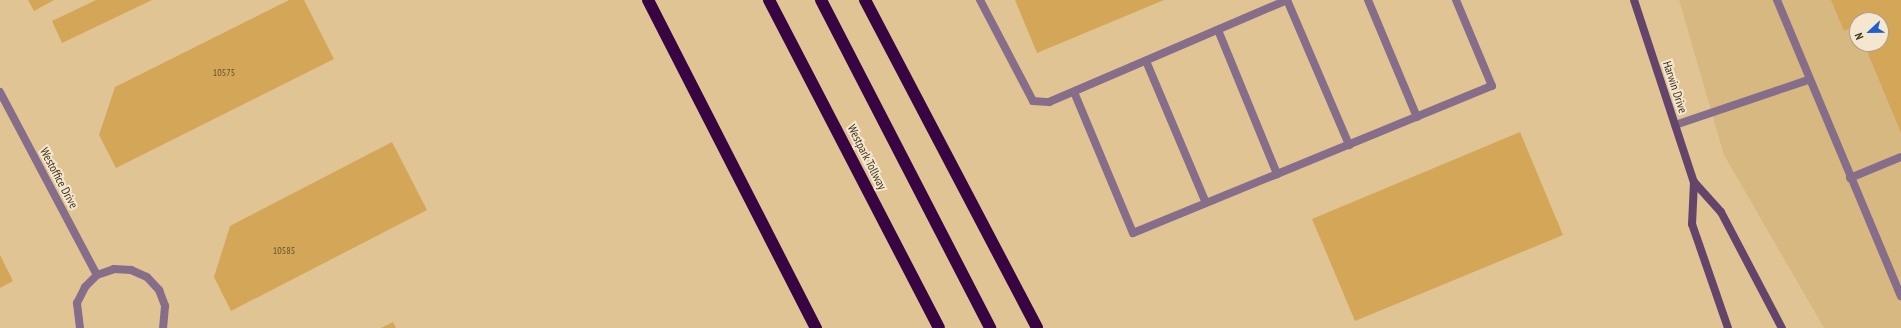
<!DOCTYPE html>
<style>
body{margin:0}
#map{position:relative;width:1901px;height:328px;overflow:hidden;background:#e0c494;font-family:"PT Sans Narrow",sans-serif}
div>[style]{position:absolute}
.built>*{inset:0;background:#d8b881}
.building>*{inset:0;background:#d3a757}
.lane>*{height:8px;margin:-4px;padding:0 4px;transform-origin:4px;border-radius:4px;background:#866e8a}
.street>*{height:8px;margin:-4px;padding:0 4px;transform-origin:4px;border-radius:4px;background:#866e8a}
.secondary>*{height:8px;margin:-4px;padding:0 4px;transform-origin:4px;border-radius:4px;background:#65446b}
.highway>*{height:12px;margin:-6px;padding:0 6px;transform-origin:6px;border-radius:6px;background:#380542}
span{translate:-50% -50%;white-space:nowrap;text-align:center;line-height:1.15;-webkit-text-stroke:4px #f5e7cf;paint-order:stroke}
.number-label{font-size:10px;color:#64512e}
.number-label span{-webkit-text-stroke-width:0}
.street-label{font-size:12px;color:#3f3420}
.north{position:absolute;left:1849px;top:12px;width:40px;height:40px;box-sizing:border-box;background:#f5e7cf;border:1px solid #ac9f89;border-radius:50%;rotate:248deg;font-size:11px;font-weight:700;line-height:16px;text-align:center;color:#3f3420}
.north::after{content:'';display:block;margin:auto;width:14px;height:18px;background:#205eca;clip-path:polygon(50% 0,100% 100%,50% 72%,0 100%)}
</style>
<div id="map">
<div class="built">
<div style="clip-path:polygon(evenodd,1679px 0,1901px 0,1901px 328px,1824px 328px,1724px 155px,1679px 0,1857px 20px,1881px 20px,1881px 44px,1857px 44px,1857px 20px)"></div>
</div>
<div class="building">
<div style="clip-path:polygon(28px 0,54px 0,34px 11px)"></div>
<div style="clip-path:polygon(96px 0,152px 0,62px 43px,52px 21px)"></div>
<div style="clip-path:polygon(289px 0,304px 0,334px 59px,116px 168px,99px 135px,115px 87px)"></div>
<div style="clip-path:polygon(1015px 0,1164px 0,1037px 53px)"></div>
<div style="clip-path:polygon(1831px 0,1901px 0,1901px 133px,1864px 44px,1881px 44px,1881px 20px,1857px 20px,1857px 25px,1844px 31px)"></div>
<div style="clip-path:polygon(1520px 132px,1563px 235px,1355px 321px,1312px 219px)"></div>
<div style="clip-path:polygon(392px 142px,427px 210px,231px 311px,214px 277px,230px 226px)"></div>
<div style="clip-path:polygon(0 255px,13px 281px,0 288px)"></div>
<div style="clip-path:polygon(393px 322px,396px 328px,381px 328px)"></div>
</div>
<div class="lane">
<div style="left:980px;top:0;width:114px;rotate:62.3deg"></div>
<div style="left:1033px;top:101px;width:16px;rotate:4deg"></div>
<div style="left:1049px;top:102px;width:259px;rotate:-23.2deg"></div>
<div style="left:1287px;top:0;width:158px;rotate:66.8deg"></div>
<div style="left:1368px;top:0;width:127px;rotate:67.3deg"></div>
<div style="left:1777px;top:0;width:321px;rotate:67.3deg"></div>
<div style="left:1218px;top:30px;width:156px;rotate:67.7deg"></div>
<div style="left:1146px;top:61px;width:154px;rotate:67.1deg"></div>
<div style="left:1074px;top:92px;width:153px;rotate:67.3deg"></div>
<div style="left:1133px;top:233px;width:388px;rotate:-22.3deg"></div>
<div style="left:1492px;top:86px;width:93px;rotate:-112.7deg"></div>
<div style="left:1675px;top:125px;width:140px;rotate:-18.7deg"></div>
<div style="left:1850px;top:178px;width:55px;rotate:-22.4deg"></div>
</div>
<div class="street">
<div style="left:0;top:92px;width:207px;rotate:62.1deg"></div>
<div style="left:80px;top:328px;width:25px;rotate:-97deg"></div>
<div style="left:77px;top:303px;width:18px;rotate:-63deg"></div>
<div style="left:85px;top:287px;width:17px;rotate:-45deg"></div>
<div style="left:97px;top:275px;width:18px;rotate:-19deg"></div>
<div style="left:114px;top:269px;width:17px;rotate:3deg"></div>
<div style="left:131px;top:270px;width:17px;rotate:24deg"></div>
<div style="left:147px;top:277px;width:18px;rotate:47deg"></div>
<div style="left:159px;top:290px;width:17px;rotate:69deg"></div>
<div style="left:165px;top:306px;width:22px;rotate:95deg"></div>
</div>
<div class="secondary">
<div style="left:1634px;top:0;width:192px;rotate:71.8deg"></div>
<div style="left:1694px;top:182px;width:42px;rotate:92.7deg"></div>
<div style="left:1692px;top:224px;width:110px;rotate:70.9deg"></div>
<div style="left:1694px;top:182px;width:40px;rotate:48deg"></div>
<div style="left:1721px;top:212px;width:131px;rotate:62.3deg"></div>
</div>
<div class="highway">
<div style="left:648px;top:0;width:369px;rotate:62.9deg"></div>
<div style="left:769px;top:0;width:369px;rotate:62.6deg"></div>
<div style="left:821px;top:0;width:369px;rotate:62.7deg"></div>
<div style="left:865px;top:0;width:370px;rotate:62.3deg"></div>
</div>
<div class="number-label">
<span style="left:224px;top:73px">10575</span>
<span style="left:284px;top:251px">10585</span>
</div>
<div class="street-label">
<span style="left:1675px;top:87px;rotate:72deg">Harwin Drive</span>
<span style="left:867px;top:157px;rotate:63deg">Westpark Tollway</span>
<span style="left:59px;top:178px;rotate:62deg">Westoffice Drive</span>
</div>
<div class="north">N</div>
</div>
